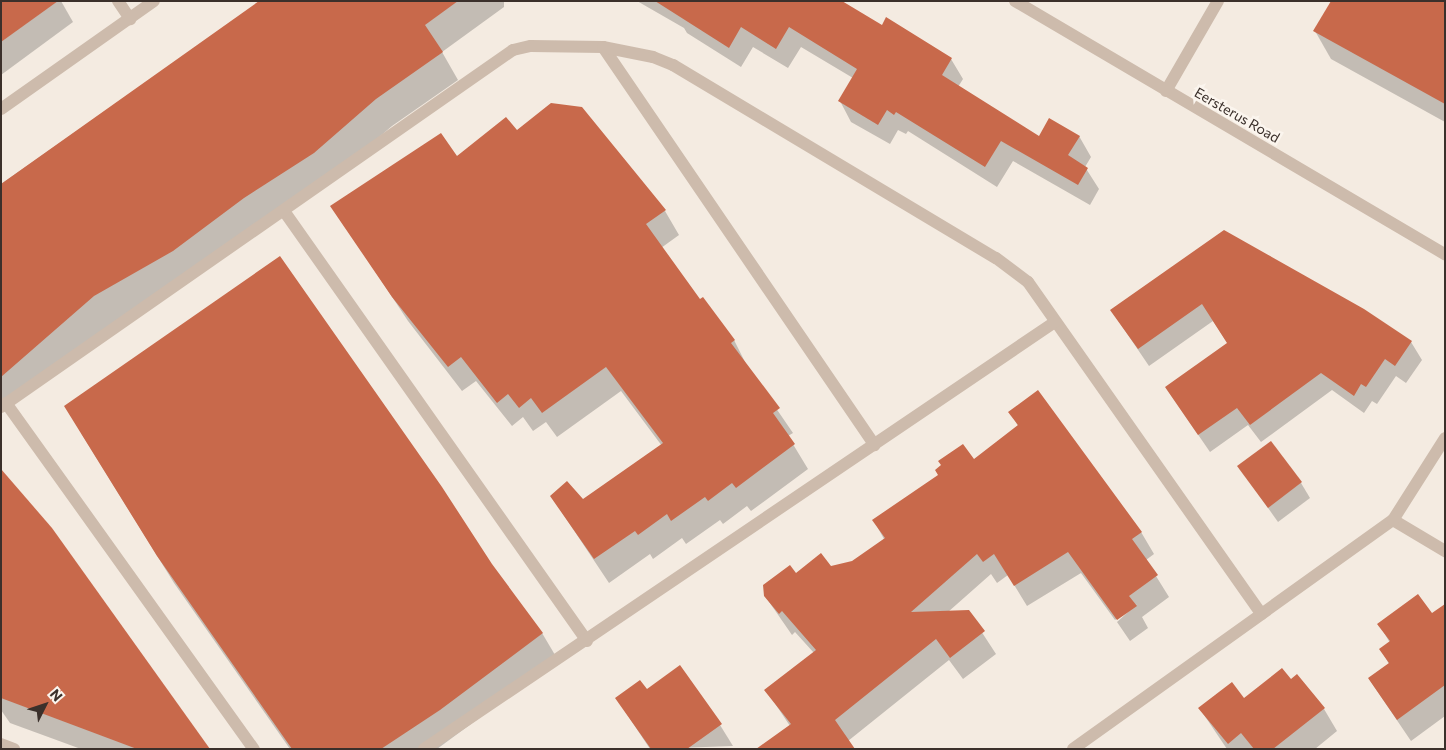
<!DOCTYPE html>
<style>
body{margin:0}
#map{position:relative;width:1446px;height:750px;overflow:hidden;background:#f4ebe1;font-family:Commissioner,sans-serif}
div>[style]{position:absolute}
.shadow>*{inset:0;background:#0003}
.building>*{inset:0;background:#c8694b}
.minor>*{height:12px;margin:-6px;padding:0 6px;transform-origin:6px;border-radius:6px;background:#cdbbac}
span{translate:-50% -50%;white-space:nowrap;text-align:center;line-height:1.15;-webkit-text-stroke:5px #fbf5ee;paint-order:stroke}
.street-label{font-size:14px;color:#3b302b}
.frame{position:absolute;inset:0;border:2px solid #3b302b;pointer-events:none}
.north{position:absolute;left:20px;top:680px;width:50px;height:50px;-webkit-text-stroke:4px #fbf5ee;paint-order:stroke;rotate:49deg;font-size:14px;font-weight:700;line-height:20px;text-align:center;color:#3b302b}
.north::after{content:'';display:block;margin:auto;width:18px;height:22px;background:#3b302b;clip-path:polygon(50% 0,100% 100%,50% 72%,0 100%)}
</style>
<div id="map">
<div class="shadow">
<div style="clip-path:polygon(1px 1px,61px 1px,73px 22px,1px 75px)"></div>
<div style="clip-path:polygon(262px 1px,504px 1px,504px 7px,442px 52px,458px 80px,392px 126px,329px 180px,1px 411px,1px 184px)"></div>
<div style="clip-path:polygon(637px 1px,839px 1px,882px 27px,951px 59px,963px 79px,958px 87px,1039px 138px,1079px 136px,1091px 157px,1085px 167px,1099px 189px,1090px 205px,1013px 161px,997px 187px,908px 131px,906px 134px,898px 130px,890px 144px,851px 122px,840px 101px,853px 78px,801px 47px,788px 68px,753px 47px,741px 67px,687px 33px,684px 28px)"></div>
<div style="clip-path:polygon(1445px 1px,1445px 122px,1331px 59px,1315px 31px)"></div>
<div style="clip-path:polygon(517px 132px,665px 211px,679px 235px,661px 248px,699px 301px,734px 340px,747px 366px,793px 433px,788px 436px,808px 469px,751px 511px,747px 506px,723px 524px,720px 520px,686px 544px,682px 538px,653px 559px,650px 554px,609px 583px,551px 496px,583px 501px,662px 446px,621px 391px,557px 437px,546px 422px,533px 431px,523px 417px,512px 426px,476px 381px,462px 391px,408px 321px,332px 206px)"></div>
<div style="clip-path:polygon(1224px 231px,1363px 310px,1411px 342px,1422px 360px,1406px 383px,1396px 376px,1377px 404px,1372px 401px,1364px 413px,1332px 390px,1261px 442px,1248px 425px,1210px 452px,1166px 388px,1228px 344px,1213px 321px,1149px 366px,1111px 310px)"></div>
<div style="clip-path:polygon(1010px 412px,1141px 532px,1154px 554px,1146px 560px,1169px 597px,1142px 617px,1148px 628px,1130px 641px,1117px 622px,1137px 604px,1115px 620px,1081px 573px,1027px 606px,1008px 575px,997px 583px,991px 574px,948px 612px,968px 611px,996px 654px,963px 679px,949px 660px,848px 741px,790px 726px,766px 690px,814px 653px,795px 632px,792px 635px,765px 596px,796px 574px,853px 563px,884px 539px,874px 521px,973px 461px,1018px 426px)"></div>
<div style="clip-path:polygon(81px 433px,491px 565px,542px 633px,558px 660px,437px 749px,290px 749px,174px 583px)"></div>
<div style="clip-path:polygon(1239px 467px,1301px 483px,1310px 498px,1278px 522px)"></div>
<div style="clip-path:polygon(1px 471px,208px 749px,81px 749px,10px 723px,1px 710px)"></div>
<div style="clip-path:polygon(1445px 607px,1445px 716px,1411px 741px,1369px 679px,1389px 664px,1381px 650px,1390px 643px,1379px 624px,1432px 615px)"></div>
<div style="clip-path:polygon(1291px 681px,1324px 709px,1337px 731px,1315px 749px,1227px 749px,1200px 709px,1244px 700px)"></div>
<div style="clip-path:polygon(646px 691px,720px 725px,733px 746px,650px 749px,617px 699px)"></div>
</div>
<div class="building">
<div style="clip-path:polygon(1px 1px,58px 1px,1px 42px)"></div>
<div style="clip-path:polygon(259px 1px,458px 1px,425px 25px,443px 52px,376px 99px,314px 153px,244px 198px,173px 251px,94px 296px,1px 377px,1px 184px)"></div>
<div style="clip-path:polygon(655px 1px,842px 1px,882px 25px,886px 17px,952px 58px,942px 75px,1039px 136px,1049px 118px,1080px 136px,1068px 155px,1088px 168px,1078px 185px,1001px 141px,985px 167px,896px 112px,894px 115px,887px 110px,878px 125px,838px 101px,857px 69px,789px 27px,776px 49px,741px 27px,729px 48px)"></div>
<div style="clip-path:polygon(1331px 1px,1445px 1px,1445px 104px,1313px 31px)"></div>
<div style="clip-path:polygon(551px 103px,582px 107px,666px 210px,646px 224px,700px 299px,703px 297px,735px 340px,731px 343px,780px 408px,773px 413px,795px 444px,736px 488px,732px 483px,708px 501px,705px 497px,671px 521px,667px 514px,638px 535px,635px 531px,594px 559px,550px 496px,567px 481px,583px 499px,663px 443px,606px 367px,542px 413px,531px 398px,519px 408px,508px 394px,497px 403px,461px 357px,448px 367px,392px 297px,330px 206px,441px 133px,457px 156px,506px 117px,517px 130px)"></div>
<div style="clip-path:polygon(1224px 230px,1364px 309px,1412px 341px,1395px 366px,1385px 359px,1366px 387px,1361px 384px,1354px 396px,1321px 373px,1250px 425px,1237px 408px,1198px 435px,1165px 387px,1227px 343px,1202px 304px,1138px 349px,1110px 310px)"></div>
<div style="clip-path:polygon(280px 256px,442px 487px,492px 564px,543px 633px,440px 710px,381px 749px,292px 749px,157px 556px,64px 406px)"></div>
<div style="clip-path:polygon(1038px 390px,1142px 532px,1132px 539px,1158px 575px,1129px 596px,1137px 606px,1117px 620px,1068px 552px,1014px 586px,994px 554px,983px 562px,977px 554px,911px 612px,969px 610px,985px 631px,950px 658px,936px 639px,835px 720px,855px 749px,756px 749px,791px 724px,764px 690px,816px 650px,782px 611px,779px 614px,764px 596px,763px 585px,790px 565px,796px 573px,821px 553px,831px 566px,852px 561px,885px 538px,872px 520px,938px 475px,935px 470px,941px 465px,938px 461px,963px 444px,974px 459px,1018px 425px,1008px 412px)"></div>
<div style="clip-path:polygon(1271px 441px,1302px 482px,1268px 508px,1237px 466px)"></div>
<div style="clip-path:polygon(1px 469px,52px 528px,210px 749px,137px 749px,1px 698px)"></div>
<div style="clip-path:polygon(1418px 594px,1432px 613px,1445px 604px,1445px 685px,1397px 720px,1368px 678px,1389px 663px,1379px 649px,1390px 641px,1377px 624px)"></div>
<div style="clip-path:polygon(680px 665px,722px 724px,687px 749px,651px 749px,615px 698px,640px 680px,647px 689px)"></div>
<div style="clip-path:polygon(1282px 668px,1291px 679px,1297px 674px,1325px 708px,1273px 749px,1254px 749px,1241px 733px,1228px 744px,1198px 708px,1232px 682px,1244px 698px)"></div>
</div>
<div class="minor">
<div style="left:118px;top:1px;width:22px;rotate:56deg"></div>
<div style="left:1015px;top:1px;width:499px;rotate:30.5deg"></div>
<div style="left:603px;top:47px;width:482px;rotate:55.7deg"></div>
<div style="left:1166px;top:91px;width:104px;rotate:-60deg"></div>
<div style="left:1px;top:109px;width:187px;rotate:-35.2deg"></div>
<div style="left:284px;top:211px;width:526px;rotate:54.83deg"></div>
<div style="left:6px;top:403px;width:426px;rotate:54.4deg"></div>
<div style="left:1px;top:407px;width:624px;rotate:-34.89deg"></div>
<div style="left:513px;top:50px;width:18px;rotate:-13deg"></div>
<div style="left:531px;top:46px;width:72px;rotate:0.8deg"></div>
<div style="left:603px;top:47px;width:51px;rotate:11.3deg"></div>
<div style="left:653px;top:57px;width:22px;rotate:22deg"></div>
<div style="left:673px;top:65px;width:376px;rotate:30.9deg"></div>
<div style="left:996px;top:258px;width:40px;rotate:37deg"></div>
<div style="left:1028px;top:282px;width:406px;rotate:54.9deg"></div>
<div style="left:1393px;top:520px;width:61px;rotate:30.8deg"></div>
<div style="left:1px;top:744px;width:14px;rotate:21deg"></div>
<div style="left:424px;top:749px;width:762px;rotate:-34.09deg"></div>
<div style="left:1073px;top:749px;width:393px;rotate:-35.6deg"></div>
<div style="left:1393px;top:520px;width:97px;rotate:-57.6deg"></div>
</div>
<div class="street-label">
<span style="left:1237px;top:115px;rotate:30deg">Eersterus Road</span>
</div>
<div class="frame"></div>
<div class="north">N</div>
</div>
